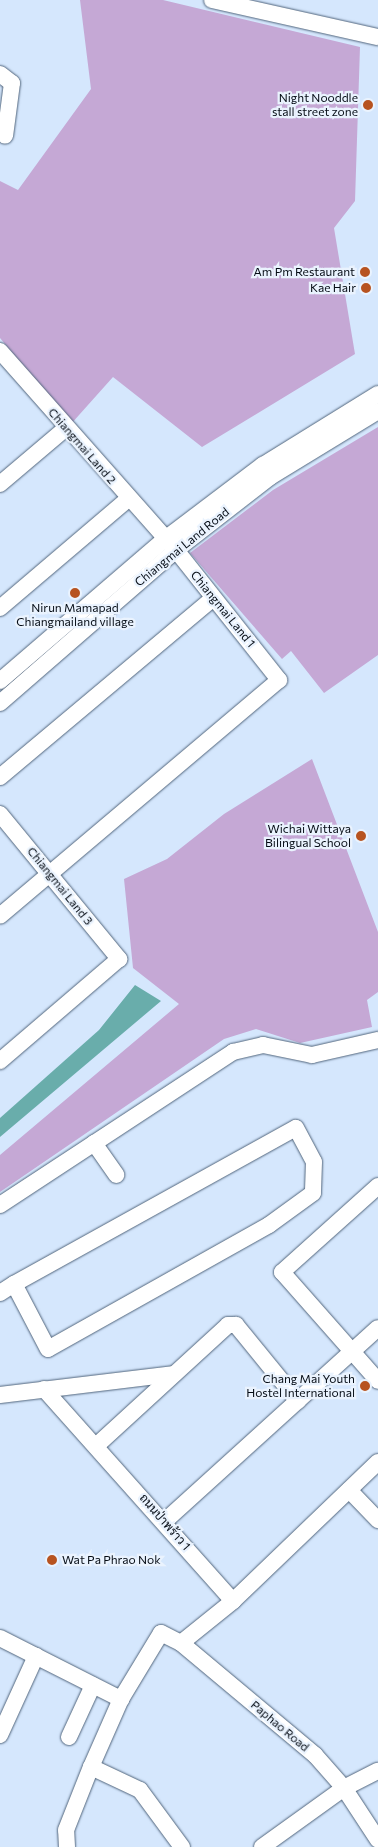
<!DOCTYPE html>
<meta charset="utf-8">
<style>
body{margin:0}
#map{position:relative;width:378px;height:1847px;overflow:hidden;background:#d5e7fd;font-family:Commissioner,Sarabun,sans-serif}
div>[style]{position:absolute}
.green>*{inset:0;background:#c5a8d5}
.water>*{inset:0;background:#69adab}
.roads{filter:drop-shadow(0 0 1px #51657c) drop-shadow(0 0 1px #51657c)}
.minor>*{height:16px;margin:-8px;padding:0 8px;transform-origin:8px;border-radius:8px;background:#fff}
.dots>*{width:14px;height:14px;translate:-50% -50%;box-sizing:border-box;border:2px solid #eaf3fe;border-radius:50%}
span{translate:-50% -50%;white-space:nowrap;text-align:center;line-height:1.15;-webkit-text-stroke:4.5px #eaf3fe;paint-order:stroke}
.poi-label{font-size:12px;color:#050c15}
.right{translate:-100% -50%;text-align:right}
.left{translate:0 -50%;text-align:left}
.street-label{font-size:12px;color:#050c15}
</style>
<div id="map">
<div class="green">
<div style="clip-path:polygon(80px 0,163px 0,360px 47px,355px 201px,334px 228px,355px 354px,202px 447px,113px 377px,71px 424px,0 338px,0 181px,18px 190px,91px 89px)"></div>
<div style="clip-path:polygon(378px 427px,378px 655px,324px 693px,291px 651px,282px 659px,190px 553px,273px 490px)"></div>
<div style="clip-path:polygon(312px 759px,378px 932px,378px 992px,367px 1000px,372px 1027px,300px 1043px,256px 1029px,224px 1039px,0 1192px,0 1155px,179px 1004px,133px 968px,124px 879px,167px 859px,224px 814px)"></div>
</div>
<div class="water">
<div style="clip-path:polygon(135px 985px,161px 1001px,0 1137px,0 1118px,99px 1030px)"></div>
</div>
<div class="roads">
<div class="minor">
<div style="left:212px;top:0;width:170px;rotate:12.6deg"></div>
<div style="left:0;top:74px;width:15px;rotate:37deg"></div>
<div style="left:12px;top:83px;width:53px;rotate:97.5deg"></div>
<div style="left:0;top:351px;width:266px;rotate:48.5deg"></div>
<div style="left:176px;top:550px;width:166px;rotate:51.6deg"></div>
<div style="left:279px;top:680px;width:365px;rotate:139.8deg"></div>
<div style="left:0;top:484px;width:87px;rotate:-40.3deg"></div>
<div style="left:0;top:608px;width:168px;rotate:-40.4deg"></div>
<div style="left:0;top:681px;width:218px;rotate:-40.7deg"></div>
<div style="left:165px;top:539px;width:123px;rotate:-37.1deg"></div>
<div style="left:263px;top:465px;width:135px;rotate:-31.7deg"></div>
<div style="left:0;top:703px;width:233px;rotate:-41deg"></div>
<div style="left:176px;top:550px;width:119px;rotate:-37.8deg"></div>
<div style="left:270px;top:477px;width:127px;rotate:-31.4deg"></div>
<div style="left:0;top:777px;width:278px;rotate:-40deg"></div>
<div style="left:0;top:814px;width:188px;rotate:50.6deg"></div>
<div style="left:119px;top:959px;width:157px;rotate:139.4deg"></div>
<div style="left:94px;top:1143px;width:39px;rotate:55deg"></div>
<div style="left:378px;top:1186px;width:129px;rotate:138.1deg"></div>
<div style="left:282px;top:1272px;width:145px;rotate:48.6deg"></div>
<div style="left:0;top:1205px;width:279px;rotate:-33.3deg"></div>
<div style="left:233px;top:1052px;width:31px;rotate:-13deg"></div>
<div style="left:263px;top:1045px;width:50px;rotate:11.5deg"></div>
<div style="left:312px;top:1055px;width:68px;rotate:-12.8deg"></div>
<div style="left:0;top:1293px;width:17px;rotate:-33deg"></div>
<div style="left:14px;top:1284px;width:322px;rotate:-29deg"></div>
<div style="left:296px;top:1128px;width:38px;rotate:62deg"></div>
<div style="left:314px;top:1162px;width:31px;rotate:92deg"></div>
<div style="left:313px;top:1193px;width:54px;rotate:144deg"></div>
<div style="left:269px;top:1225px;width:253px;rotate:150.7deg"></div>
<div style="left:48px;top:1349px;width:73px;rotate:-117.6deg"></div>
<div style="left:44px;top:1389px;width:284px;rotate:48.3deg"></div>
<div style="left:0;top:1395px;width:174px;rotate:-6.9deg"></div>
<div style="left:96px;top:1446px;width:179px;rotate:-42.5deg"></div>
<div style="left:228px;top:1325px;width:8px"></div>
<div style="left:236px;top:1325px;width:98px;rotate:50.8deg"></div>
<div style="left:349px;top:1490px;width:42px;rotate:46deg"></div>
<div style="left:165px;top:1521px;width:287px;rotate:-42.2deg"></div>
<div style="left:0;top:1638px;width:136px;rotate:26.8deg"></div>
<div style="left:181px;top:1643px;width:67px;rotate:-38.9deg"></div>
<div style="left:233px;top:1601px;width:201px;rotate:-43.8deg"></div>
<div style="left:0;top:1735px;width:87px;rotate:-65.5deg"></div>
<div style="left:69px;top:1737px;width:57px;rotate:-65.2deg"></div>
<div style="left:91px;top:1767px;width:54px;rotate:25.1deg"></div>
<div style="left:140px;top:1790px;width:71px;rotate:53.6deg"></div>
<div style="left:67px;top:1847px;width:17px;rotate:-93deg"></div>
<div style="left:66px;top:1830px;width:68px;rotate:-68.4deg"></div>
<div style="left:91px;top:1767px;width:74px;rotate:-66.2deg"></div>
<div style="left:121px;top:1699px;width:77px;rotate:-58.8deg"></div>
<div style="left:161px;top:1633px;width:22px;rotate:27deg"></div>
<div style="left:181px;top:1643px;width:175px;rotate:39.9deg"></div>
<div style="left:315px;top:1755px;width:44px;rotate:48.7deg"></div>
<div style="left:344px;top:1788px;width:62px;rotate:56.8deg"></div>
<div style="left:262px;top:1847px;width:101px;rotate:-35.7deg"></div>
<div style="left:344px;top:1788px;width:38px;rotate:-27deg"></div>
</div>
</div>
<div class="dots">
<div style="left:368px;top:105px;background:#b75320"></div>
<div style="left:365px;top:272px;background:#b75320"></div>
<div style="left:366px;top:288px;background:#b75320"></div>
<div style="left:75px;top:593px;background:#b75320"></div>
<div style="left:361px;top:836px;background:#b75320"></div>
<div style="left:365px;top:1386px;background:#b75320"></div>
<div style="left:52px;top:1560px;background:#b75320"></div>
</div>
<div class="poi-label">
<span class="right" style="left:358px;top:105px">Night Nooddle<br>stall street zone</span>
<span class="right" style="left:355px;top:272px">Am Pm Restaurant</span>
<span class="right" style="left:356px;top:288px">Kae Hair</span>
<span style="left:75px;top:615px">Nirun Mamapad<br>Chiangmailand village</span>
<span class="right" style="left:351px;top:836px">Wichai Wittaya<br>Bilingual School</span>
<span class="right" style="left:355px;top:1386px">Chang Mai Youth<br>Hostel International</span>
<span class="left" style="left:62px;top:1560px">Wat Pa Phrao Nok</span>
</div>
<div class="street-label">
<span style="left:82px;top:446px;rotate:49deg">Chiangmai Land 2</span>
<span style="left:182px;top:547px;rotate:-39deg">Chiangmai Land Road</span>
<span style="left:223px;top:609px;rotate:51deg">Chiangmai Land 1</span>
<span style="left:60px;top:886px;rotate:51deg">Chiangmai Land 3</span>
<span style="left:165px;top:1522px;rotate:49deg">ถนนป่าพร้าว 1</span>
<span style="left:280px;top:1726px;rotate:40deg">Paphao Road</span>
</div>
</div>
